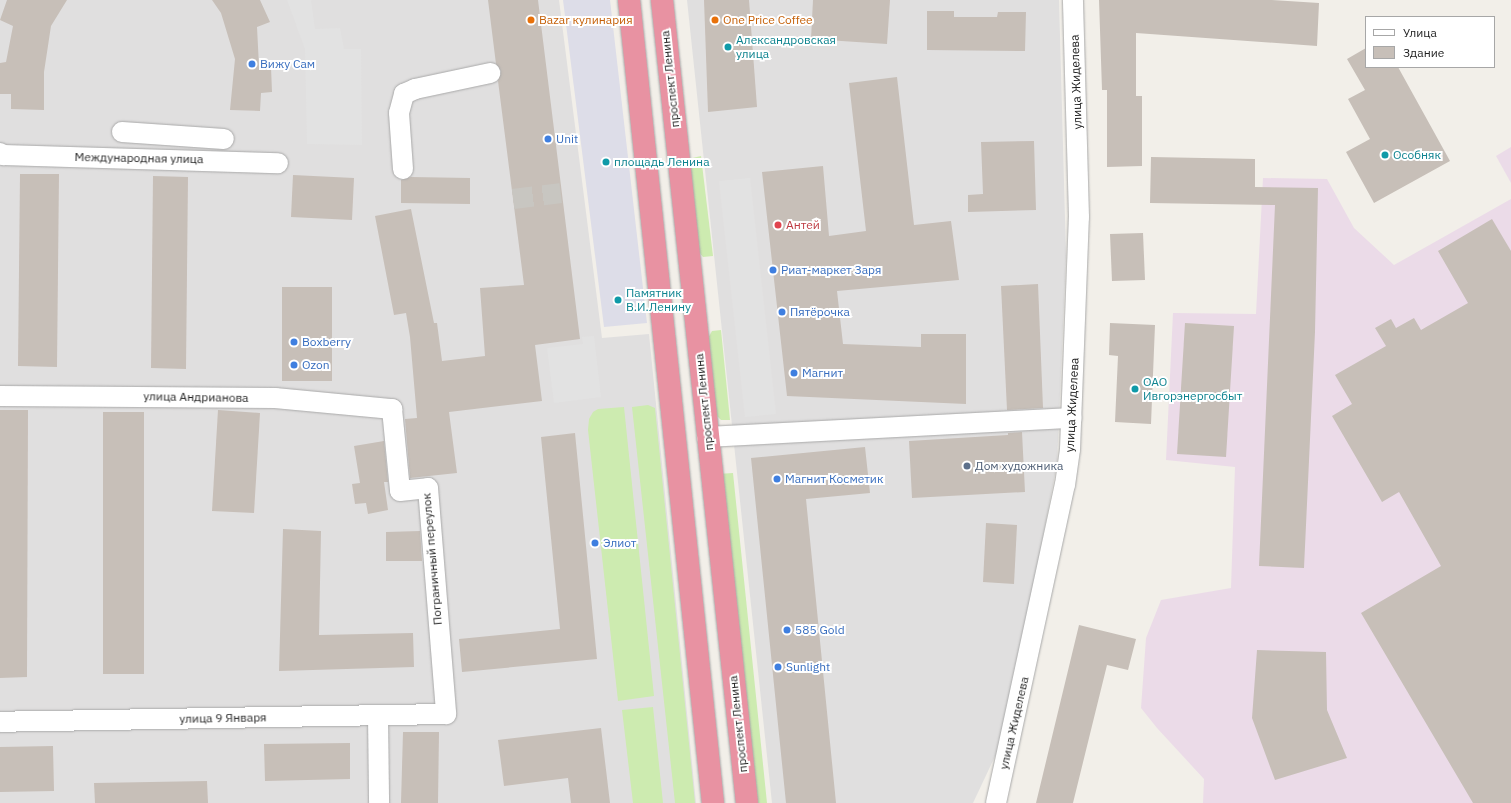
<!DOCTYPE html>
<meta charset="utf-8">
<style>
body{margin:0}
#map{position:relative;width:1511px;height:803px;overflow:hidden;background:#f2efe9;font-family:"IBM Plex Sans",sans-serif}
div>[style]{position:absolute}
.residential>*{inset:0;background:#e0dfdf}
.industrial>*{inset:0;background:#ebdbe8}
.grass>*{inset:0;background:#cdebb0}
.parking>*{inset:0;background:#e2e2e2}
.plaza>*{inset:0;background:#dddde8}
.building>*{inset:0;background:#c7bfb8}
.minor-tunnel>*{height:20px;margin-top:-10px;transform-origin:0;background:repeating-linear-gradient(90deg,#c8c6c1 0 20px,transparent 0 30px)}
.roads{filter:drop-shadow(0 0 1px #a9a9a9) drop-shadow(0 0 1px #a9a9a9)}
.minor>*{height:20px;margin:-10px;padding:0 10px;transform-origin:10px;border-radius:10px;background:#fff}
.highway>*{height:22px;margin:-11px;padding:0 11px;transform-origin:11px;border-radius:11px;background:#e892a2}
.dots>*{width:11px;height:11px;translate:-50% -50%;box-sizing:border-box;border:2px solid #fff;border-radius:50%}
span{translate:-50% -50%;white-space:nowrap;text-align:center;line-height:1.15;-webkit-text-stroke:4px #fff;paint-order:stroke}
.food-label{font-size:12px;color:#c56008}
.left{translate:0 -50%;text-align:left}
.culture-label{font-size:12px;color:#0d838f}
.shop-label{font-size:12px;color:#366cbe}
.street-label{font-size:12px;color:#222}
.health-label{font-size:12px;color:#be3a42}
.service-label{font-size:12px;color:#4e5e75}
.legend{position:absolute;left:1365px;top:16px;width:130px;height:52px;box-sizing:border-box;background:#fff;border:1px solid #a7a7a7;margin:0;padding:5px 7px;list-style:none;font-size:12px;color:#222}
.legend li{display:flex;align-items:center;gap:8px;height:20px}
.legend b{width:20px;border:1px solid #a7a7a7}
</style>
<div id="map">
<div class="residential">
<div style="clip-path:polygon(0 0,559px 0,602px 338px,649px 334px,696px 803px,0 803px)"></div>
<div style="clip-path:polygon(687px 0,1059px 0,1066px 256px,1057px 463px,1006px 733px,973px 803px,772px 803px)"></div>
</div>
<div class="industrial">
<div style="clip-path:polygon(1511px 147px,1511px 183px,1496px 156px)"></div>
<div style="clip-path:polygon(1263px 178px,1327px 179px,1354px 228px,1394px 265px,1511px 199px,1511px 803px,1203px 803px,1204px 779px,1157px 728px,1141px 708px,1146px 638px,1161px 600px,1231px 588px,1235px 467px,1166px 460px,1173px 313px,1256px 314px)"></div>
</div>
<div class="grass">
<div style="clip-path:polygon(701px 156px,713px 256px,703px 257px,699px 252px,688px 159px)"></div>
<div style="clip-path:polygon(721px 330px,730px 420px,721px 420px,716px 415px,708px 338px,712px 331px)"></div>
<div style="clip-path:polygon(648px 405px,655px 408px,695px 803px,675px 803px,632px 407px)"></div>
<div style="clip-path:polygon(624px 407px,654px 696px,618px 701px,588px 430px,589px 419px,593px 412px,598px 409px)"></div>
<div style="clip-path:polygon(733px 473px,767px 803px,752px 803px,720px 501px,717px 474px)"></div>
<div style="clip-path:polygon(653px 707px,663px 803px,633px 803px,622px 710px)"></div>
</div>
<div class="parking">
<div style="clip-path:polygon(287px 0,311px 0,315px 29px,340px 28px,344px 49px,361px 49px,362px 145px,307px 144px,305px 49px)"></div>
<div style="clip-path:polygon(750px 178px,776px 414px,745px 417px,719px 181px)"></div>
<div style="clip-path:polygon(594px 336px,601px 397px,554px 403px,547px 348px,583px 344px,582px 337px)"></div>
</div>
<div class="plaza">
<div style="clip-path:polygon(563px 0,610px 0,647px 323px,604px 327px)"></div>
</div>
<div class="building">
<div style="clip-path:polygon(7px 0,67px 0,51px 26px,44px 72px,44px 110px,11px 109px,11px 94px,0 94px,0 63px,6px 62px,13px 26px,0 20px)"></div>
<div style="clip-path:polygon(212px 0,260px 0,270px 22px,257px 27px,259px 66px,271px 67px,272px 92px,261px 93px,260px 111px,230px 110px,235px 59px,221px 13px)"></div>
<div style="clip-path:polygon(488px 0,538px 0,580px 339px,535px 345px,542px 401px,449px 412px,457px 473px,410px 478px,405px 419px,417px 418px,410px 337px,406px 313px,394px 315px,375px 216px,411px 209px,434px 323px,437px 323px,442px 361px,485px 356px,480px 288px,524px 285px,498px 81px,501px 71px,496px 64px)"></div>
<div style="clip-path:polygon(704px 0,749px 0,757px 107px,708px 112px)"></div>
<div style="clip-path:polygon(813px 0,890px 0,887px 44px,811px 39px)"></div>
<div style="clip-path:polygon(1099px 0,1272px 0,1319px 3px,1317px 46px,1136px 33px,1136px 96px,1142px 96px,1142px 166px,1107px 167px,1107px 90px,1102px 90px)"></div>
<div style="clip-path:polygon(927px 11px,954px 11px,954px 17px,997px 17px,998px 12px,1026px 12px,1025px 51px,927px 50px)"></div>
<div style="clip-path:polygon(1366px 48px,1366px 67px,1398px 67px,1450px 161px,1374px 203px,1346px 152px,1370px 139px,1348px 99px,1365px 90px,1347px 59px)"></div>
<div style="clip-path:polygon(897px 77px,914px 225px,951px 221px,959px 280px,837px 291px,843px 344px,921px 347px,921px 334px,966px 334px,966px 404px,787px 396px,762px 172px,823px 166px,829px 236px,866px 231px,849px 83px)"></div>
<div style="clip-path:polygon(1034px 141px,1036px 210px,968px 212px,968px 195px,983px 194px,981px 142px)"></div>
<div style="clip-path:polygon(1151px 157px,1255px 159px,1255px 187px,1318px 188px,1315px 332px,1304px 568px,1259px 566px,1275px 205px,1150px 203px)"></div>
<div style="clip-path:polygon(20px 174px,59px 174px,57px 367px,18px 366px)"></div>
<div style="clip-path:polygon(293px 175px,354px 178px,352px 220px,291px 217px)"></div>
<div style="clip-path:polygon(153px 176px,188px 177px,186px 369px,151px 368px)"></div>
<div style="clip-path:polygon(411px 177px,470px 178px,470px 204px,401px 203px,401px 180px)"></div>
<div style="clip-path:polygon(1492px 219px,1511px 251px,1511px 803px,1473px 803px,1361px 613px,1441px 566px,1399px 492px,1382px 502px,1332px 416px,1352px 404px,1335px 375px,1386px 346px,1375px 328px,1391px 319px,1396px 328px,1414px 318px,1421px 330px,1468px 303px,1438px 251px)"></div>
<div style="clip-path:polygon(1143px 233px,1145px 280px,1112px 281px,1110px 234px)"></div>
<div style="clip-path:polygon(1038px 284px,1043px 408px,1007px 410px,1001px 286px)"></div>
<div style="clip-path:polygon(282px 287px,332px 287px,332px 381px,282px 381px)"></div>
<div style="clip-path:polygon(1110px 323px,1155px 325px,1151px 424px,1115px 422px,1118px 356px,1109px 355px)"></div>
<div style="clip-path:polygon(1185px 323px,1234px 326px,1226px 457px,1177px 454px)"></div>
<div style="clip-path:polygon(0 410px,28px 410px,27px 677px,0 678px)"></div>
<div style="clip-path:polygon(218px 410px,260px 413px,254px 513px,212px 511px)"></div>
<div style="clip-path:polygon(103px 412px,144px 412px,144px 674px,103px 674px)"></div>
<div style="clip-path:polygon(1022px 432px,1025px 492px,912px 498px,909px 441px,1008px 435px,1008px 433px)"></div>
<div style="clip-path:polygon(575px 433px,597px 659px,462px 672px,459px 639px,560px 629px,541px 437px)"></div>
<div style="clip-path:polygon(384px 441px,388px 482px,384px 482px,388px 510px,368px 514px,366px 503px,355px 504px,352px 484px,360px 483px,354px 446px)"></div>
<div style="clip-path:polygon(865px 447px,870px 493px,806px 499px,836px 803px,786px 803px,751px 458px)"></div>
<div style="clip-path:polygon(986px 523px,1017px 525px,1014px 584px,983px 582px)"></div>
<div style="clip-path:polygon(283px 529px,321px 531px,319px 635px,413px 633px,414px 667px,279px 671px)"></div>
<div style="clip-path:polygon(420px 531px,422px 561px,386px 561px,386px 532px)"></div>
<div style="clip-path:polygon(1079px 625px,1136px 639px,1128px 670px,1107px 665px,1073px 803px,1036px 803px)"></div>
<div style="clip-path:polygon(1257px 650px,1326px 652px,1327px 710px,1347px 758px,1275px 780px,1252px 718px)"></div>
<div style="clip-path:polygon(601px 728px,610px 803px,571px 803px,568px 778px,504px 786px,498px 740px)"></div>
<div style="clip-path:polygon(403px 732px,439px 732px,438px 803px,401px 803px)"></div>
<div style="clip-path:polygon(350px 743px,350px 779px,265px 781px,264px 744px)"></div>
<div style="clip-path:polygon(53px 746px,54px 791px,0 792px,0 747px)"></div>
<div style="clip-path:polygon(207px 781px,208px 803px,95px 803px,94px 783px)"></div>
</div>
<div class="minor-tunnel">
<div style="left:513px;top:199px;width:48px;rotate:-7.1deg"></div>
</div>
<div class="roads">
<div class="minor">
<div style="left:122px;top:132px;width:102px;rotate:3.9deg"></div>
<div style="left:0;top:153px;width:4px;rotate:34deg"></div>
<div style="left:3px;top:155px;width:275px;rotate:1.7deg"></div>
<div style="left:403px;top:169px;width:56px;rotate:-94.1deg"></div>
<div style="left:399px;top:113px;width:20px;rotate:-75deg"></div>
<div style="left:404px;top:94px;width:12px;rotate:-24deg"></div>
<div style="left:415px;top:89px;width:77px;rotate:-12deg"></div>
<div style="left:0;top:396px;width:275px;rotate:0.4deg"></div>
<div style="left:275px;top:398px;width:118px;rotate:5.4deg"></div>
<div style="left:392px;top:409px;width:82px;rotate:84.4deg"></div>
<div style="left:400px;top:491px;width:28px;rotate:-6deg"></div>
<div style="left:428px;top:488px;width:227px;rotate:85.4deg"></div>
<div style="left:446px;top:714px;width:446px;rotate:179deg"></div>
<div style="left:707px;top:437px;width:365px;rotate:-3deg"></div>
<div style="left:378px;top:715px;width:88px;rotate:89.3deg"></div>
<div style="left:996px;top:803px;width:325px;rotate:-77.8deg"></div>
<div style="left:1065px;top:485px;width:36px;rotate:-82deg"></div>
<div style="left:1070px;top:449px;width:232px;rotate:-87.8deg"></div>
<div style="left:1079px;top:217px;width:217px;rotate:-91.6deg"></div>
</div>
<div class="highway">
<div style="left:629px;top:0;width:807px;rotate:84.03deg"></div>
<div style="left:662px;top:0;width:807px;rotate:83.96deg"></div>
</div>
</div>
<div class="dots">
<div style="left:531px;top:20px;background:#e8710a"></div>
<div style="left:715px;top:20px;background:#e8710a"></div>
<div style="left:728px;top:47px;background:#0f9aa8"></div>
<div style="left:252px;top:64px;background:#3f7fe0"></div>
<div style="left:548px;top:139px;background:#3f7fe0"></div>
<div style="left:1385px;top:155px;background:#0f9aa8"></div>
<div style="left:606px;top:162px;background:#0f9aa8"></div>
<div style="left:778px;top:225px;background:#e0444e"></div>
<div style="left:773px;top:270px;background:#3f7fe0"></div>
<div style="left:618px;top:300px;background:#0f9aa8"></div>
<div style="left:782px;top:312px;background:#3f7fe0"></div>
<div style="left:294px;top:342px;background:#3f7fe0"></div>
<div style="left:294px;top:365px;background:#3f7fe0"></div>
<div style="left:794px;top:373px;background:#3f7fe0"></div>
<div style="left:1135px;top:389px;background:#0f9aa8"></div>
<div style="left:967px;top:466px;background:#5c6f8a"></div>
<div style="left:777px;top:479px;background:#3f7fe0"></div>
<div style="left:595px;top:543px;background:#3f7fe0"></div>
<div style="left:787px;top:630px;background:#3f7fe0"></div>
<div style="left:778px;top:667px;background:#3f7fe0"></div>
</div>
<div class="food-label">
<span class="left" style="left:539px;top:20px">Bazar кулинария</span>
<span class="left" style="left:723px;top:20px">One Price Coffee</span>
</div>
<div class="culture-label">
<span class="left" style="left:736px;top:47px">Александровская<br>улица</span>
<span class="left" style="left:1393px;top:155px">Особняк</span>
<span class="left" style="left:614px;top:162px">площадь Ленина</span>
<span class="left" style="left:626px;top:300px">Памятник<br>В.И.Ленину</span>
<span class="left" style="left:1143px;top:389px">ОАО<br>Ивгорэнергосбыт</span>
</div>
<div class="shop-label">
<span class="left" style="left:260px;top:64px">Вижу Сам</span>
<span class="left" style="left:556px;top:139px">Unit</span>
<span class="left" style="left:781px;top:270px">Риат-маркет Заря</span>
<span class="left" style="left:790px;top:312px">Пятёрочка</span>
<span class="left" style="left:302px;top:342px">Boxberry</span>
<span class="left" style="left:302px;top:365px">Ozon</span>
<span class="left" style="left:802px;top:373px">Магнит</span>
<span class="left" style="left:785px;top:479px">Магнит Косметик</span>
<span class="left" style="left:603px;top:543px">Элиот</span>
<span class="left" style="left:795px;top:630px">585 Gold</span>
<span class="left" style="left:786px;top:667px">Sunlight</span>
</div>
<div class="street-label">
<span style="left:670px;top:79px;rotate:-96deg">проспект Ленина</span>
<span style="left:1076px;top:82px;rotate:-92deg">улица Жиделева</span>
<span style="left:139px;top:158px;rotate:1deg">Международная улица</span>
<span style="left:196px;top:397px;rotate:1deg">улица Андрианова</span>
<span style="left:704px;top:402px;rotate:-96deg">проспект Ленина</span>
<span style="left:1072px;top:405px;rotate:-87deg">улица Жиделева</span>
<span style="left:432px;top:559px;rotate:-95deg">Пограничный переулок</span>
<span style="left:223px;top:718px;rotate:-1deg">улица 9 Января</span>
<span style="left:1014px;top:723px;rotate:-77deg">улица Жиделева</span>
<span style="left:738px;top:724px;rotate:-96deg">проспект Ленина</span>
</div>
<div class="health-label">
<span class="left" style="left:786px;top:225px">Антей</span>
</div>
<div class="service-label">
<span class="left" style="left:975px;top:466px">Дом художника</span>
</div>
<ul class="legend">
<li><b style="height:5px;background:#fff"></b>Улица</li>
<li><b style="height:11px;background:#c7bfb8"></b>Здание</li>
</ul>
</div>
